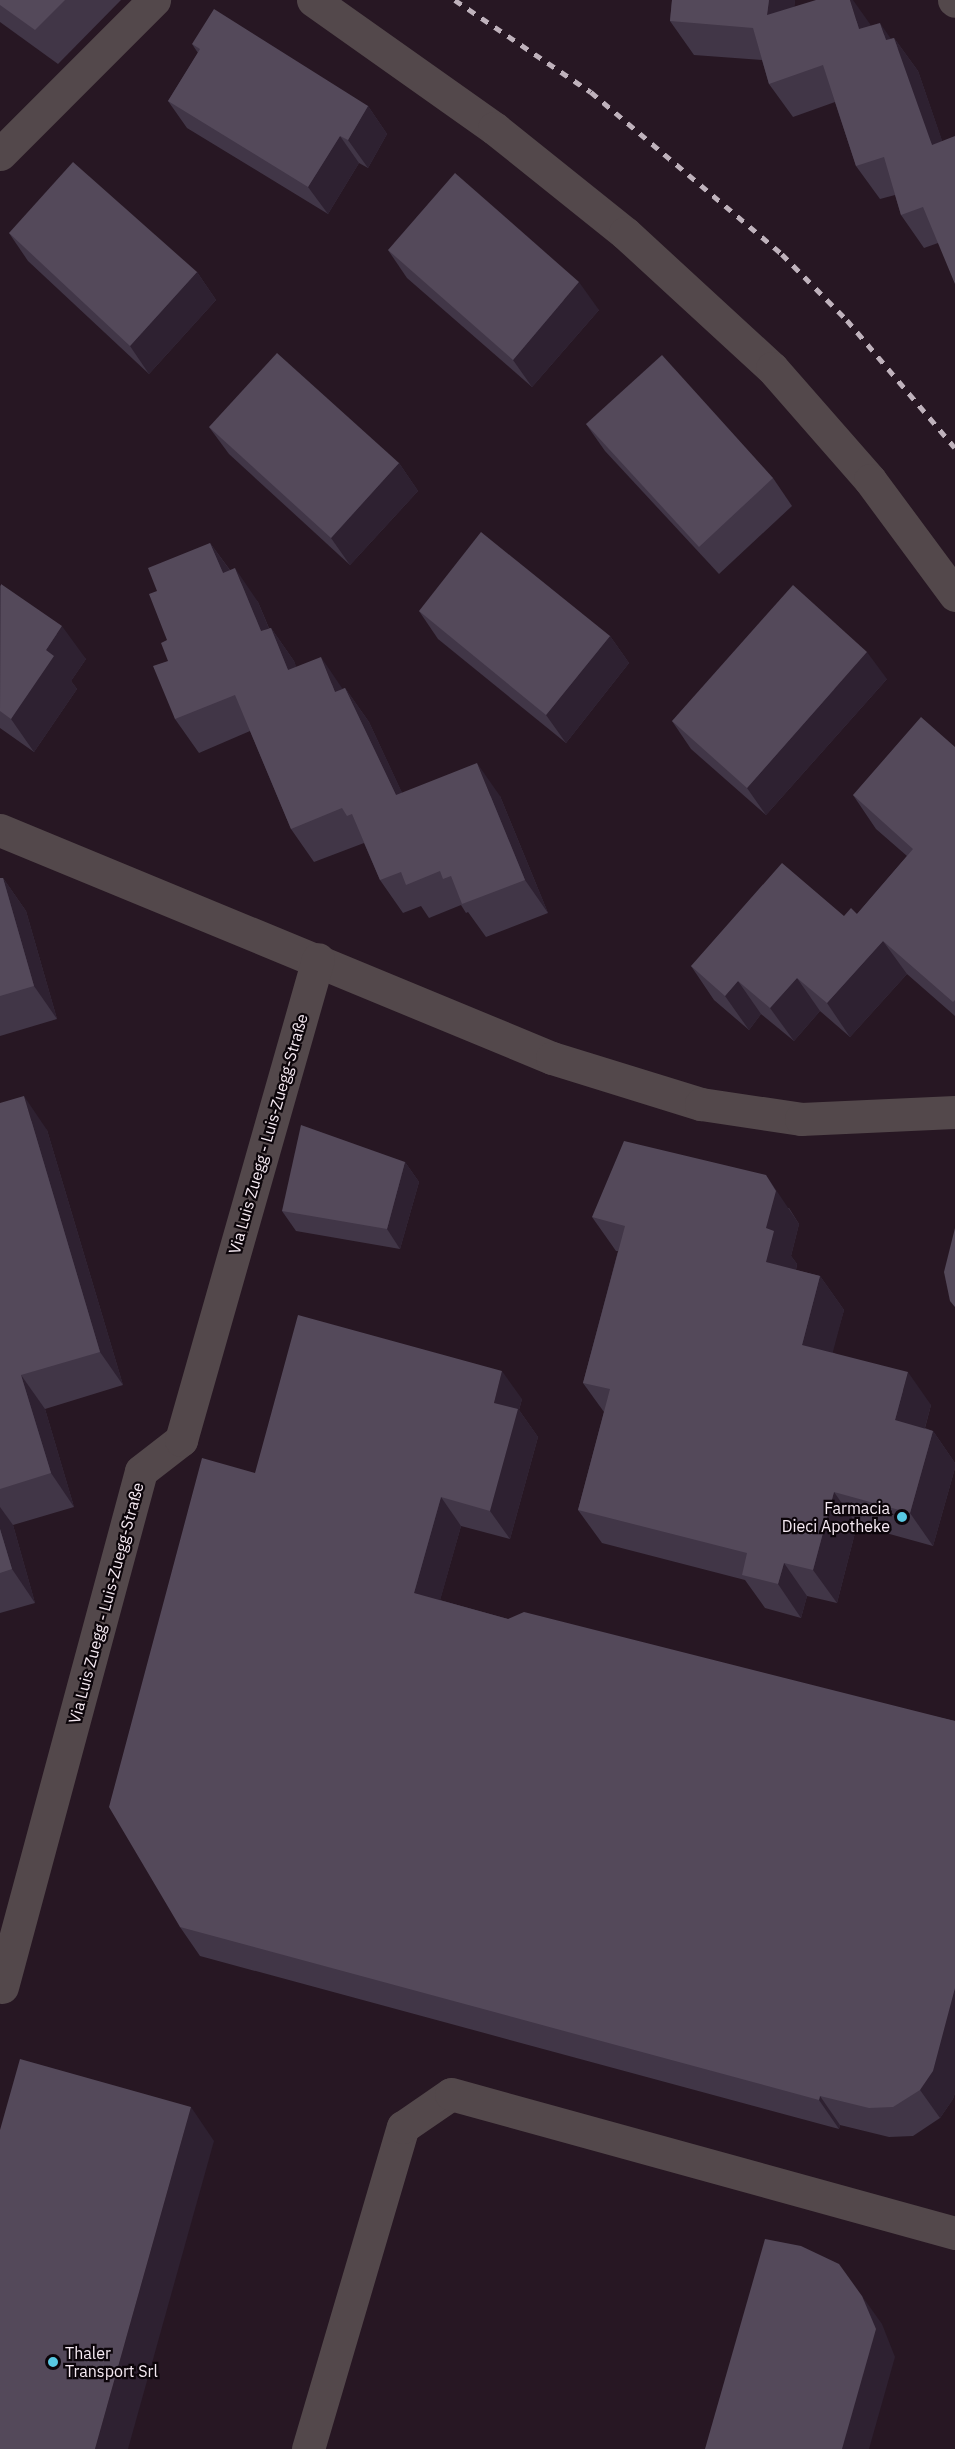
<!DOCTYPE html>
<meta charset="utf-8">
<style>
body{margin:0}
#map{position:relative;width:955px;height:2449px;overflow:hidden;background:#271723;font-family:"IBM Plex Sans",sans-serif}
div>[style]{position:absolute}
.minor>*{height:33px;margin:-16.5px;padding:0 16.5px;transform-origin:16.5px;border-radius:16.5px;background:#53484b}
.rail>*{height:4.5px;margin-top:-2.25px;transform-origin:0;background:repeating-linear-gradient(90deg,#bfb2bc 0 8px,transparent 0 16px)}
.wall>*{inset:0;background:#413647}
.shaded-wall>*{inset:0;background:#2e2131}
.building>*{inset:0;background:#54495a}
.dots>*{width:16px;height:16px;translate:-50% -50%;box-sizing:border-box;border:3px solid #0c050a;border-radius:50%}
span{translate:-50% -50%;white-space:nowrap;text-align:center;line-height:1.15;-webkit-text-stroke:4.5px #0c050a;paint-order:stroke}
.street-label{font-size:16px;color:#f7ebf4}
.poi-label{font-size:16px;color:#f7ebf4}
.right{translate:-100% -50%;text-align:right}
.left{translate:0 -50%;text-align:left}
</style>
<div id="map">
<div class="minor">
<div style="left:313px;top:0;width:222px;rotate:35.3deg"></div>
<div style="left:494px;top:128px;width:168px;rotate:38.7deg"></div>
<div style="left:625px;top:233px;width:200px;rotate:42.6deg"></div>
<div style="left:772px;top:368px;width:149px;rotate:48.8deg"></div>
<div style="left:870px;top:480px;width:143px;rotate:53.5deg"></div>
<div style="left:954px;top:0;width:1px;rotate:45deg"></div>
<div style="left:0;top:154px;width:218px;rotate:-45deg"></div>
<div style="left:0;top:830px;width:597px;rotate:22.44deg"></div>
<div style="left:552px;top:1058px;width:156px;rotate:17.2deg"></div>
<div style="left:701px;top:1104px;width:101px;rotate:8.5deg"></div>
<div style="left:801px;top:1119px;width:154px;rotate:-2.6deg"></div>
<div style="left:2px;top:1987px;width:534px;rotate:-74.92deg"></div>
<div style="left:141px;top:1471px;width:51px;rotate:-37.8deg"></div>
<div style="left:181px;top:1440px;width:500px;rotate:-74.1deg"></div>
<div style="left:308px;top:2449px;width:336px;rotate:-73.6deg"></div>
<div style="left:403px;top:2127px;width:58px;rotate:-34.5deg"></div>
<div style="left:451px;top:2094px;width:523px;rotate:15.42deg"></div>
</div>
<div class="rail">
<div style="left:455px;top:0;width:164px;rotate:34.1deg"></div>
<div style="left:591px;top:92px;width:250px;rotate:40.3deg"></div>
<div style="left:782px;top:254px;width:93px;rotate:45.4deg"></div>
<div style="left:847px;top:320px;width:167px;rotate:49.8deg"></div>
</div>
<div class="wall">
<div style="clip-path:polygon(0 0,121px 0,58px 64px,0 22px)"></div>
<div style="clip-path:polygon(672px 0,795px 0,794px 7px,870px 24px,870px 26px,891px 39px,894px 38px,918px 71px,942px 141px,938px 243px,924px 248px,901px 215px,895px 195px,880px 199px,856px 166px,835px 102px,793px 117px,769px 84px,762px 60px,694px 55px,670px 21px)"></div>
<div style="clip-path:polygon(192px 44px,368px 106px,387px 134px,368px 168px,359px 163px,328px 214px,187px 128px,168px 101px,198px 53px)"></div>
<div style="clip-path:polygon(9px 233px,197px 272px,216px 300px,149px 374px,28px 261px)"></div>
<div style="clip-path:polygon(388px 250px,599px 310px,532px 387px,407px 278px)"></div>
<div style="clip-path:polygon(586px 424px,773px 478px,792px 506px,719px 574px,605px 451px)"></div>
<div style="clip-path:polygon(209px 427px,399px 463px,418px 491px,350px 565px,229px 454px)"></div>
<div style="clip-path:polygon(210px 543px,230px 570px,258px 602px,269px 628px,271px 628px,294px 661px,296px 667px,343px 689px,345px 688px,369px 722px,402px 793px,500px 796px,548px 913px,486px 937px,468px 912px,466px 913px,461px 905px,429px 918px,421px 906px,403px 913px,380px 880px,364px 843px,314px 862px,291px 829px,250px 731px,199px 753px,175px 719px,168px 661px,167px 640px)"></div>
<div style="clip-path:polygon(0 585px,86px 659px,71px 681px,77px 689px,34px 752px,0 728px)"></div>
<div style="clip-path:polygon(419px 611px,610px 636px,629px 663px,566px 743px,438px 639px)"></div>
<div style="clip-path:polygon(887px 679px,766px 815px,691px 749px,672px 721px)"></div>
<div style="clip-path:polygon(955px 747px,955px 1016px,907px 974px,850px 1037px,820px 1011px,794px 1041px,761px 1014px,749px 1030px,714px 1000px,691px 966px,844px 916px,857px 914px,907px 856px,876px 829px,853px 795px)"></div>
<div style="clip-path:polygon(0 878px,3px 878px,26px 911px,57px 1019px,0 1036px)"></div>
<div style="clip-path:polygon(0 1103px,47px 1130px,123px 1385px,45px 1409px,74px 1507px,13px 1525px,35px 1603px,0 1613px)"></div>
<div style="clip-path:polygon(405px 1162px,419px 1182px,400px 1249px,296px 1231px,282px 1211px)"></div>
<div style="clip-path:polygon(789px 1208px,799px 1224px,791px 1256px,797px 1264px,796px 1270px,820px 1276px,844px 1310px,832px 1352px,931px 1405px,925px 1428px,933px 1431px,955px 1463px,955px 1468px,933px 1546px,857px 1525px,837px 1603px,807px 1596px,801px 1618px,765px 1608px,745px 1580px,602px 1543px,578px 1510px,604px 1412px,583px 1383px,618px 1251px,616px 1251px,592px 1217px)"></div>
<div style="clip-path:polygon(522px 1399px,519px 1410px,538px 1437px,510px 1539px,461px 1526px,440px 1600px,508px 1619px,955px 1721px,955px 2093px,953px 2099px,940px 2118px,913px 2136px,889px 2137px,840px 2125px,839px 2129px,200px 1956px,180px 1927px,255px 1473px)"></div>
</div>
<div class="shaded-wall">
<div style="clip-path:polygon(769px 0,795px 0,791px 49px,767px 15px)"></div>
<div style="clip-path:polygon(850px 0,853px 0,870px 24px,883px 63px,859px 29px)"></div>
<div style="clip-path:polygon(880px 23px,898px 49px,894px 38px,918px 71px,955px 178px,932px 145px,886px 40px)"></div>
<div style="clip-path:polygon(368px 106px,387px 134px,368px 168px,348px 140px)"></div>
<div style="clip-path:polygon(340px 136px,359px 163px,328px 214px,308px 187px)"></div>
<div style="clip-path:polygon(197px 272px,216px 300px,149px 374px,130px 346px)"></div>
<div style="clip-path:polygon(579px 282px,599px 310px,532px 387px,513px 360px)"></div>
<div style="clip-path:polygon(399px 463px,418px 491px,350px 565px,331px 538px)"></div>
<div style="clip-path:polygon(210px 543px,234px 576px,223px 573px)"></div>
<div style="clip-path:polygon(235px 568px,258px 602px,284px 665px,261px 631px)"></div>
<div style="clip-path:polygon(62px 626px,86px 659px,71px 681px,77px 689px,34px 752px,11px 719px,46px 650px)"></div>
<div style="clip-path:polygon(271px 628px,294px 661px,311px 703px,288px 670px)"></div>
<div style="clip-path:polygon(610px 636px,629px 663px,566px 743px,546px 715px)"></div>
<div style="clip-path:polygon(867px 652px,887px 679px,766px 815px,747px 788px)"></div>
<div style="clip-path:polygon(321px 657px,344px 691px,335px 692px)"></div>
<div style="clip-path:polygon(345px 688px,369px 722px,419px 829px,396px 795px)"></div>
<div style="clip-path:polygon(477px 763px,500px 796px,548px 913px,525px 880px)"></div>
<div style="clip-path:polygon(3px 878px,26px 911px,57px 1019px,34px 986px)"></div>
<div style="clip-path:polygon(883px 941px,907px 974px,850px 1037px,827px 1003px)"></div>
<div style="clip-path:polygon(797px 978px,820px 1011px,794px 1041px,770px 1008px)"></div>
<div style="clip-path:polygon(738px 981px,761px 1014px,749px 1030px,725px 996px)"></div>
<div style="clip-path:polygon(24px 1096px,47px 1130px,123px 1385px,100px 1352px)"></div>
<div style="clip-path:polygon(405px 1162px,419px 1182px,400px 1249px,387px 1229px)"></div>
<div style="clip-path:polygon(766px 1175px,799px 1224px,791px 1256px,797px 1264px,790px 1295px,766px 1262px)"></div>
<div style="clip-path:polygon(820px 1276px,844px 1310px,826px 1378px,802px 1345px)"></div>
<div style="clip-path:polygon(502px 1371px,522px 1399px,519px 1410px,538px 1437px,510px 1539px,490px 1511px,494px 1403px)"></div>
<div style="clip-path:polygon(908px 1372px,931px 1405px,918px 1453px,895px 1420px)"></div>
<div style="clip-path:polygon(21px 1375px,45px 1409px,74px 1507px,51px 1473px)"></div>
<div style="clip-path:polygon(933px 1431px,955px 1463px,955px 1468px,933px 1546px,910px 1513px)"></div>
<div style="clip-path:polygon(834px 1492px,857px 1525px,837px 1603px,813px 1570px)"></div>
<div style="clip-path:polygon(441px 1497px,461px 1526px,434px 1622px,414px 1593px)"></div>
<div style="clip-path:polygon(0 1507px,13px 1525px,35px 1603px,12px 1569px,0 1529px)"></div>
<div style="clip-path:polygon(784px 1563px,807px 1596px,801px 1618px,778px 1584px)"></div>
<div style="clip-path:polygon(955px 1988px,955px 2093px,953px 2099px,940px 2118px,920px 2090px)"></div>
<div style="clip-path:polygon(820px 2096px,840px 2125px,839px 2129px,819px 2100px)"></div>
<div style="clip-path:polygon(191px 2107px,214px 2141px,128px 2449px,95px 2449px)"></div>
<div style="clip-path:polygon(862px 2296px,882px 2324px,895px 2357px,869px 2449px,842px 2449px)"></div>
</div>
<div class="building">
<div style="clip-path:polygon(0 0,65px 0,35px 30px,0 5px)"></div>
<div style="clip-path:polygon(672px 0,769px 0,767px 15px,816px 0,850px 0,859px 29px,880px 23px,886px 40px,894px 38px,932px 145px,955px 136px,955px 284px,923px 207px,901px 215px,884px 157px,856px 166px,823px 65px,769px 84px,753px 28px,670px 21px)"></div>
<div style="clip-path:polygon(214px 9px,368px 106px,348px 140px,340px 136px,308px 187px,168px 101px,200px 49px,192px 44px)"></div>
<div style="clip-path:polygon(73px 162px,197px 272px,130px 346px,9px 233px)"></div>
<div style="clip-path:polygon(455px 173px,579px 282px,513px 360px,388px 250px)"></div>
<div style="clip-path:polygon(277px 353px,399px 463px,331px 538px,209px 427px)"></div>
<div style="clip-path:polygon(662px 355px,773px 478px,699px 547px,586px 424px)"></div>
<div style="clip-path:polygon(481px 532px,610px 636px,546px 715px,419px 611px)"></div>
<div style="clip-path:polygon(210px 543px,223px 573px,235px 568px,261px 631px,271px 628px,288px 670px,321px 657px,335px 692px,345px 688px,396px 795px,477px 763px,525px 880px,462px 904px,451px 876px,443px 879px,440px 871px,406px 885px,401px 872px,380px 880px,352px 814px,347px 816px,342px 808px,291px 829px,235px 695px,175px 719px,153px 666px,168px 661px,161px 643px,167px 640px,149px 594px,157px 591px,148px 568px)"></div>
<div style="clip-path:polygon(1px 584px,62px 626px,46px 650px,54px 656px,11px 719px,0 711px)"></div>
<div style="clip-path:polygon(793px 585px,867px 652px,747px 788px,672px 721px)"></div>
<div style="clip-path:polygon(921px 717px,955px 747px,955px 1000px,953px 1002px,883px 941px,827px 1003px,797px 978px,770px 1008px,738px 981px,725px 996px,691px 966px,782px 863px,844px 916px,851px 908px,857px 914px,913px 849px,853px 795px)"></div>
<div style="clip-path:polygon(0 878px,3px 878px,34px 986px,0 996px)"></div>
<div style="clip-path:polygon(24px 1096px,100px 1352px,21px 1375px,51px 1473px,0 1489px,0 1103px)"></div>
<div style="clip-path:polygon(301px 1125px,405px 1162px,387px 1229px,282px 1211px)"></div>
<div style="clip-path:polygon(624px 1141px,766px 1175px,776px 1191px,766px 1228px,774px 1231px,766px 1262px,820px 1276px,802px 1345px,908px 1372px,895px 1420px,933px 1431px,910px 1513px,834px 1492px,813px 1570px,784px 1563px,778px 1584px,742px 1575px,747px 1553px,578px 1510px,610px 1389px,583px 1383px,625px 1226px,592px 1217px)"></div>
<div style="clip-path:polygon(955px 1228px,955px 1307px,950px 1301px,944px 1272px)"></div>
<div style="clip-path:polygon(298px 1315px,502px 1371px,494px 1403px,518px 1409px,490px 1511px,441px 1497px,414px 1593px,508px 1619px,524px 1612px,955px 1721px,955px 1988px,933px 2071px,920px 2090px,893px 2107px,869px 2108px,820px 2096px,819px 2100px,180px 1927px,109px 1807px,202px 1458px,255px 1473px)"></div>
<div style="clip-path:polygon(0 1529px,12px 1569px,0 1573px)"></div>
<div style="clip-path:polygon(20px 2059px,191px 2107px,95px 2449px,0 2449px,0 2130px)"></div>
<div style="clip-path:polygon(765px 2239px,801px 2246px,839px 2264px,862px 2296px,876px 2329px,842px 2449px,705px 2449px)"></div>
</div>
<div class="dots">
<div style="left:902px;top:1517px;background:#58c9e3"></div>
<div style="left:53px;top:2362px;background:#58c9e3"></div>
</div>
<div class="street-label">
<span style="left:268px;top:1134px;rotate:-74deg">Via Luis Zuegg - Luis-Zuegg-Straße</span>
<span style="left:106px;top:1603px;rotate:-75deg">Via Luis Zuegg - Luis-Zuegg-Straße</span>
</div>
<div class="poi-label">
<span class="right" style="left:890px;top:1517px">Farmacia<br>Dieci Apotheke</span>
<span class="left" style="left:65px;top:2362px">Thaler<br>Transport Srl</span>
</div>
</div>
